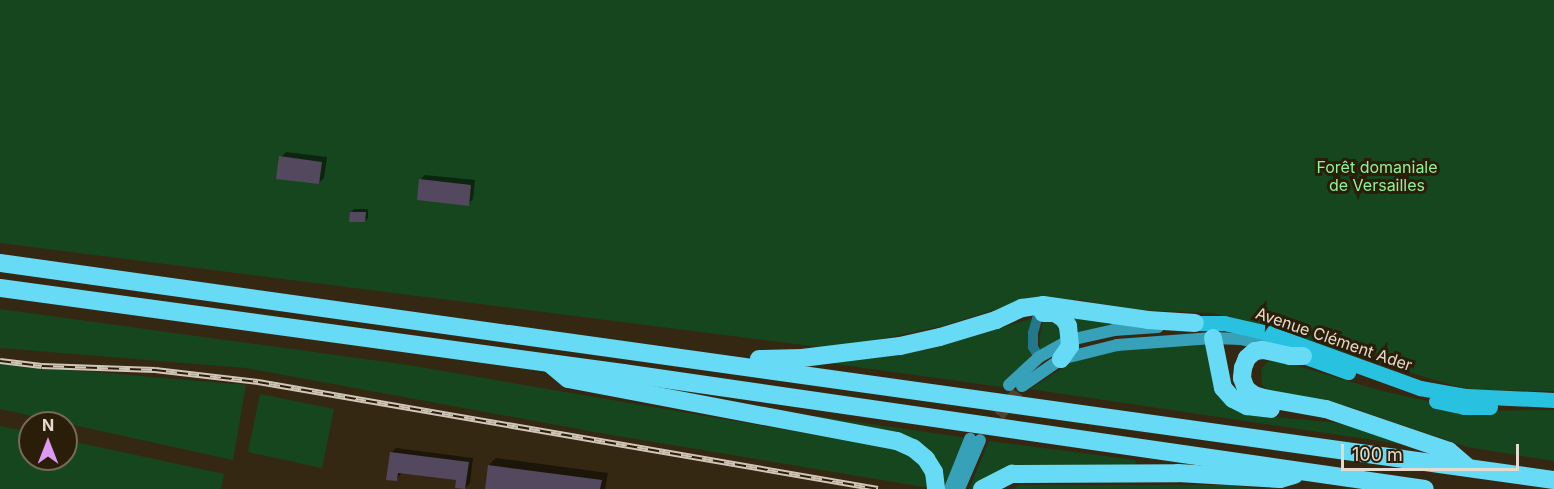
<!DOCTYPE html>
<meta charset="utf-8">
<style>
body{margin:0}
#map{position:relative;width:1554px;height:489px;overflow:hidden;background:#352813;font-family:Inter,sans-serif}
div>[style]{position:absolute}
.green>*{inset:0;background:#16461e}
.shadow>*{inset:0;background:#0007}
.building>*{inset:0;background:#54485e}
.secondary-tunnel>*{height:12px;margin-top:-6px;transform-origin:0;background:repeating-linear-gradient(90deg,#4f432f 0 12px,transparent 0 18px)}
.street>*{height:10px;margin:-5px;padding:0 5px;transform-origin:5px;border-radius:5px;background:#23788b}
.secondary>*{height:12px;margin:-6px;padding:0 6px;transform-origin:6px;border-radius:6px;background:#36a1b8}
.primary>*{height:15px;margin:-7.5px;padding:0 7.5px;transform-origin:7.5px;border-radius:7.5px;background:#29c1e0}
.highway>*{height:18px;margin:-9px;padding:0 9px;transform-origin:9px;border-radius:9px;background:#67daf5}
.rail>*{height:6px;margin-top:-3px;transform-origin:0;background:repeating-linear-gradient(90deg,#2b1e09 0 11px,#d1c7b9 0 22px);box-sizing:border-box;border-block:2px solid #d1c7b9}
span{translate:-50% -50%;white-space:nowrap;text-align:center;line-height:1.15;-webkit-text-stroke:6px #2b1e09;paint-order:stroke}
.park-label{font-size:16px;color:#8ff39a}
.street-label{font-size:16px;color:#e4dbce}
.north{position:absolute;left:18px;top:411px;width:60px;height:60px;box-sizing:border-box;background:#2b1e09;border:2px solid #756a58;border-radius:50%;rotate:0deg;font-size:16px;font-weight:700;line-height:24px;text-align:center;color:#e4dbce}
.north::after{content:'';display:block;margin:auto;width:21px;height:27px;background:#dd99f3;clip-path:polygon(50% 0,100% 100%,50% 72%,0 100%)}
.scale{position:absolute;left:1341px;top:444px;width:178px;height:27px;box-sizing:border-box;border:3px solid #e4dbce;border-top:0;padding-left:8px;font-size:18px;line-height:21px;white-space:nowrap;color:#e4dbce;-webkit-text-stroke:4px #2b1e09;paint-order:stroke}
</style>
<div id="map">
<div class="green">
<div style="clip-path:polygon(0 0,1554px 0,1554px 391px,1468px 390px,1213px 313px,1135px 310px,1081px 300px,1030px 299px,942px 326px,834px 349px,0 243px)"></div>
<div style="clip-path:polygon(0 309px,408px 365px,898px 449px,912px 456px,928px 475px,930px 488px,600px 433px,246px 368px,0 348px)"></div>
<div style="clip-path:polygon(1072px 315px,1139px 321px,1079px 333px)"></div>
<div style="clip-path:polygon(1034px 318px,1033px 354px,1002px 387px,835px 364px,834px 362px,927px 350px)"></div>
<div style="clip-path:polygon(1057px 319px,1067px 338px,1044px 351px,1040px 349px,1039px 340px,1042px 325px,1046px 320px)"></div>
<div style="clip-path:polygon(1212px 342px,1214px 365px,1253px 415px,1348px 424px,1407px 445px,1030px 389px,1067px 365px,1091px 354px,1120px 348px)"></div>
<div style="clip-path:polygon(1277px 360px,1382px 391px,1472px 411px,1554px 410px,1554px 461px,1467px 447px,1347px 406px,1269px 391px,1262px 385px,1261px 369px,1267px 362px)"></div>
<div style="clip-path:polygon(0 364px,246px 385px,233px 460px,0 409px)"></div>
<div style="clip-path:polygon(260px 394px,334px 409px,322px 468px,248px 452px)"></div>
<div style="clip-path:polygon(815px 416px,968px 438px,947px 489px,942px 489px,937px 461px,814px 419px)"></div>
<div style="clip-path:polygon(0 426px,30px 432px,30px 459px,66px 459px,66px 440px,224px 474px,221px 489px,0 489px)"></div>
<div style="clip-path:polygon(989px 441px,1136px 460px,1135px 469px,1027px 469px,975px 489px,969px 489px)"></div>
<div style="clip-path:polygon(1018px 485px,1232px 485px,1259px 489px,1014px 489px)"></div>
</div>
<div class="shadow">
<div style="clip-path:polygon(286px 152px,327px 157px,324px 178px,319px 183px,281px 157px)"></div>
<div style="clip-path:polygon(425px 175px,475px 180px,473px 199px,468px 204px,420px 180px)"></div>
<div style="clip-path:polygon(354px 209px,368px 209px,368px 218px,365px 221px,351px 212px)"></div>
<div style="clip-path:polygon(396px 448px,473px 458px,470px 483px,465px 488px,457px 479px,402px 472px,397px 479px,391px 453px)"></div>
<div style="clip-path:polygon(496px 458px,608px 473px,605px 489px,486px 489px,489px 465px)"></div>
</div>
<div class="building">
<div style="clip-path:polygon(279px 156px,322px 162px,319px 184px,276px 179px)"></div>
<div style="clip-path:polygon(419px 179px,471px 185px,469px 206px,417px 200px)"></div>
<div style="clip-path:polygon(350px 212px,366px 212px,365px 222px,349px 222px)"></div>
<div style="clip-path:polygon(390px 452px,469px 462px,465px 489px,455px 488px,456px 480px,398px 473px,397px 481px,386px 480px)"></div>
<div style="clip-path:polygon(488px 465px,602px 480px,600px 489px,485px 489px)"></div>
</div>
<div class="secondary-tunnel">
<div style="left:988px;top:430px;width:56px;rotate:-52.3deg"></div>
</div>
<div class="street">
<div style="left:1039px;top:357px;width:12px;rotate:-121deg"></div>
<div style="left:1033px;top:347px;width:14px;rotate:-90deg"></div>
<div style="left:1033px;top:333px;width:15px;rotate:-74deg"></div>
<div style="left:1037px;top:319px;width:10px;rotate:-37deg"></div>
</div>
<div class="secondary">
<div style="left:1009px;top:385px;width:41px;rotate:-43deg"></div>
<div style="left:1039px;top:357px;width:35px;rotate:-29deg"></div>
<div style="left:1070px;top:340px;width:45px;rotate:-12.8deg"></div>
<div style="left:1114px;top:330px;width:44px;rotate:-3.9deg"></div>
<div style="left:1022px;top:386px;width:47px;rotate:-34.7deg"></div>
<div style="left:1061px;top:359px;width:58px;rotate:-14deg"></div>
<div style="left:1117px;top:345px;width:96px;rotate:-4.2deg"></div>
<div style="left:1213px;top:338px;width:28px;rotate:2deg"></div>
<div style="left:1241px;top:339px;width:30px;rotate:14deg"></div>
<div style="left:950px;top:489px;width:54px;rotate:-68.2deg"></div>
<div style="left:959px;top:489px;width:53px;rotate:-66.8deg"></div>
</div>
<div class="primary">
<div style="left:1195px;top:323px;width:29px"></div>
<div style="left:1224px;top:323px;width:45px;rotate:12.8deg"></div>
<div style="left:1268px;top:333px;width:162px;rotate:19.9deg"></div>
<div style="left:1420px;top:388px;width:47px;rotate:9.9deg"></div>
<div style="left:1466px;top:396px;width:88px;rotate:2.6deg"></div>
<div style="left:1303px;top:356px;width:48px;rotate:19.6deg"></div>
<div style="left:1436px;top:401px;width:29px;rotate:12deg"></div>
<div style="left:1464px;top:407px;width:26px"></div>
</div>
<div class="highway">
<div style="left:0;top:263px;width:1569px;rotate:7.95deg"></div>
<div style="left:0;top:288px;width:629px;rotate:7.77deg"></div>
<div style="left:623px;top:373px;width:810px;rotate:8.23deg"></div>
<div style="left:1043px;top:313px;width:12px"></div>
<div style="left:1055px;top:313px;width:11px;rotate:34deg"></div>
<div style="left:1064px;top:319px;width:8px;rotate:60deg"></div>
<div style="left:1068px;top:326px;width:20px;rotate:84deg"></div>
<div style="left:1070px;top:346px;width:16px;rotate:125deg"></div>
<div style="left:1213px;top:338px;width:51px;rotate:78.7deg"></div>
<div style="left:1223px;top:388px;width:15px;rotate:48deg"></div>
<div style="left:1233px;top:399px;width:16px;rotate:27deg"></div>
<div style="left:1247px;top:406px;width:24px;rotate:7deg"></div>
<div style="left:1303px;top:356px;width:13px;rotate:180deg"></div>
<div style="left:1290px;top:356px;width:28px;rotate:-167deg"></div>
<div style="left:1263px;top:350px;width:8px;rotate:173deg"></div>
<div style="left:1255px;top:351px;width:11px;rotate:139deg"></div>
<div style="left:1247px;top:358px;width:11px;rotate:112deg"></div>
<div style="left:1243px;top:368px;width:10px;rotate:96deg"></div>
<div style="left:1242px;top:378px;width:12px;rotate:70deg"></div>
<div style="left:1246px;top:389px;width:10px;rotate:37deg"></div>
<div style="left:1254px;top:395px;width:10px;rotate:17deg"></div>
<div style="left:1264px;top:398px;width:63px;rotate:10.1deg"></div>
<div style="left:1326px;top:409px;width:130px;rotate:18.9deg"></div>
<div style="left:1449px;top:451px;width:23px;rotate:41deg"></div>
<div style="left:759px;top:359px;width:43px;rotate:-1.3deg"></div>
<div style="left:802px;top:358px;width:99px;rotate:-7deg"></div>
<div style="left:900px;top:346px;width:41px;rotate:-12.7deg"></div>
<div style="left:940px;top:337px;width:59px;rotate:-16.9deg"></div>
<div style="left:996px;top:320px;width:29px;rotate:-25deg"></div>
<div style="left:1022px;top:308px;width:21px;rotate:-8deg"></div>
<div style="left:1043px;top:305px;width:106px;rotate:8.1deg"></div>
<div style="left:1148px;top:320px;width:47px;rotate:3.7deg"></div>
<div style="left:549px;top:363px;width:25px;rotate:40deg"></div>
<div style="left:568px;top:379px;width:335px;rotate:10.7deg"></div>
<div style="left:897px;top:441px;width:17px;rotate:24deg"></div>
<div style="left:913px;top:448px;width:17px;rotate:40deg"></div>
<div style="left:926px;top:459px;width:15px;rotate:58deg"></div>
<div style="left:934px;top:472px;width:17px;rotate:83deg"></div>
<div style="left:982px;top:489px;width:34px;rotate:-27deg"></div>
<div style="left:1012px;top:474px;width:166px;rotate:-0.3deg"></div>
<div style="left:1178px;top:473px;width:102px;rotate:3.4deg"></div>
<div style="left:1280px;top:479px;width:15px;rotate:-16deg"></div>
</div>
<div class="rail">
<div style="left:0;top:361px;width:42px;rotate:6.8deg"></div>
<div style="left:42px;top:366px;width:113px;rotate:2deg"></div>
<div style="left:155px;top:370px;width:104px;rotate:6.6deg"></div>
<div style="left:258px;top:382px;width:629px;rotate:9.79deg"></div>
</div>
<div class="park-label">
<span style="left:1377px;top:176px">Forêt domaniale<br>de Versailles</span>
</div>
<div class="street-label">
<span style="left:1334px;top:339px;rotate:19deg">Avenue Clément Ader</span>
</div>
<div class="north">N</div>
<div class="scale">100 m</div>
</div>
